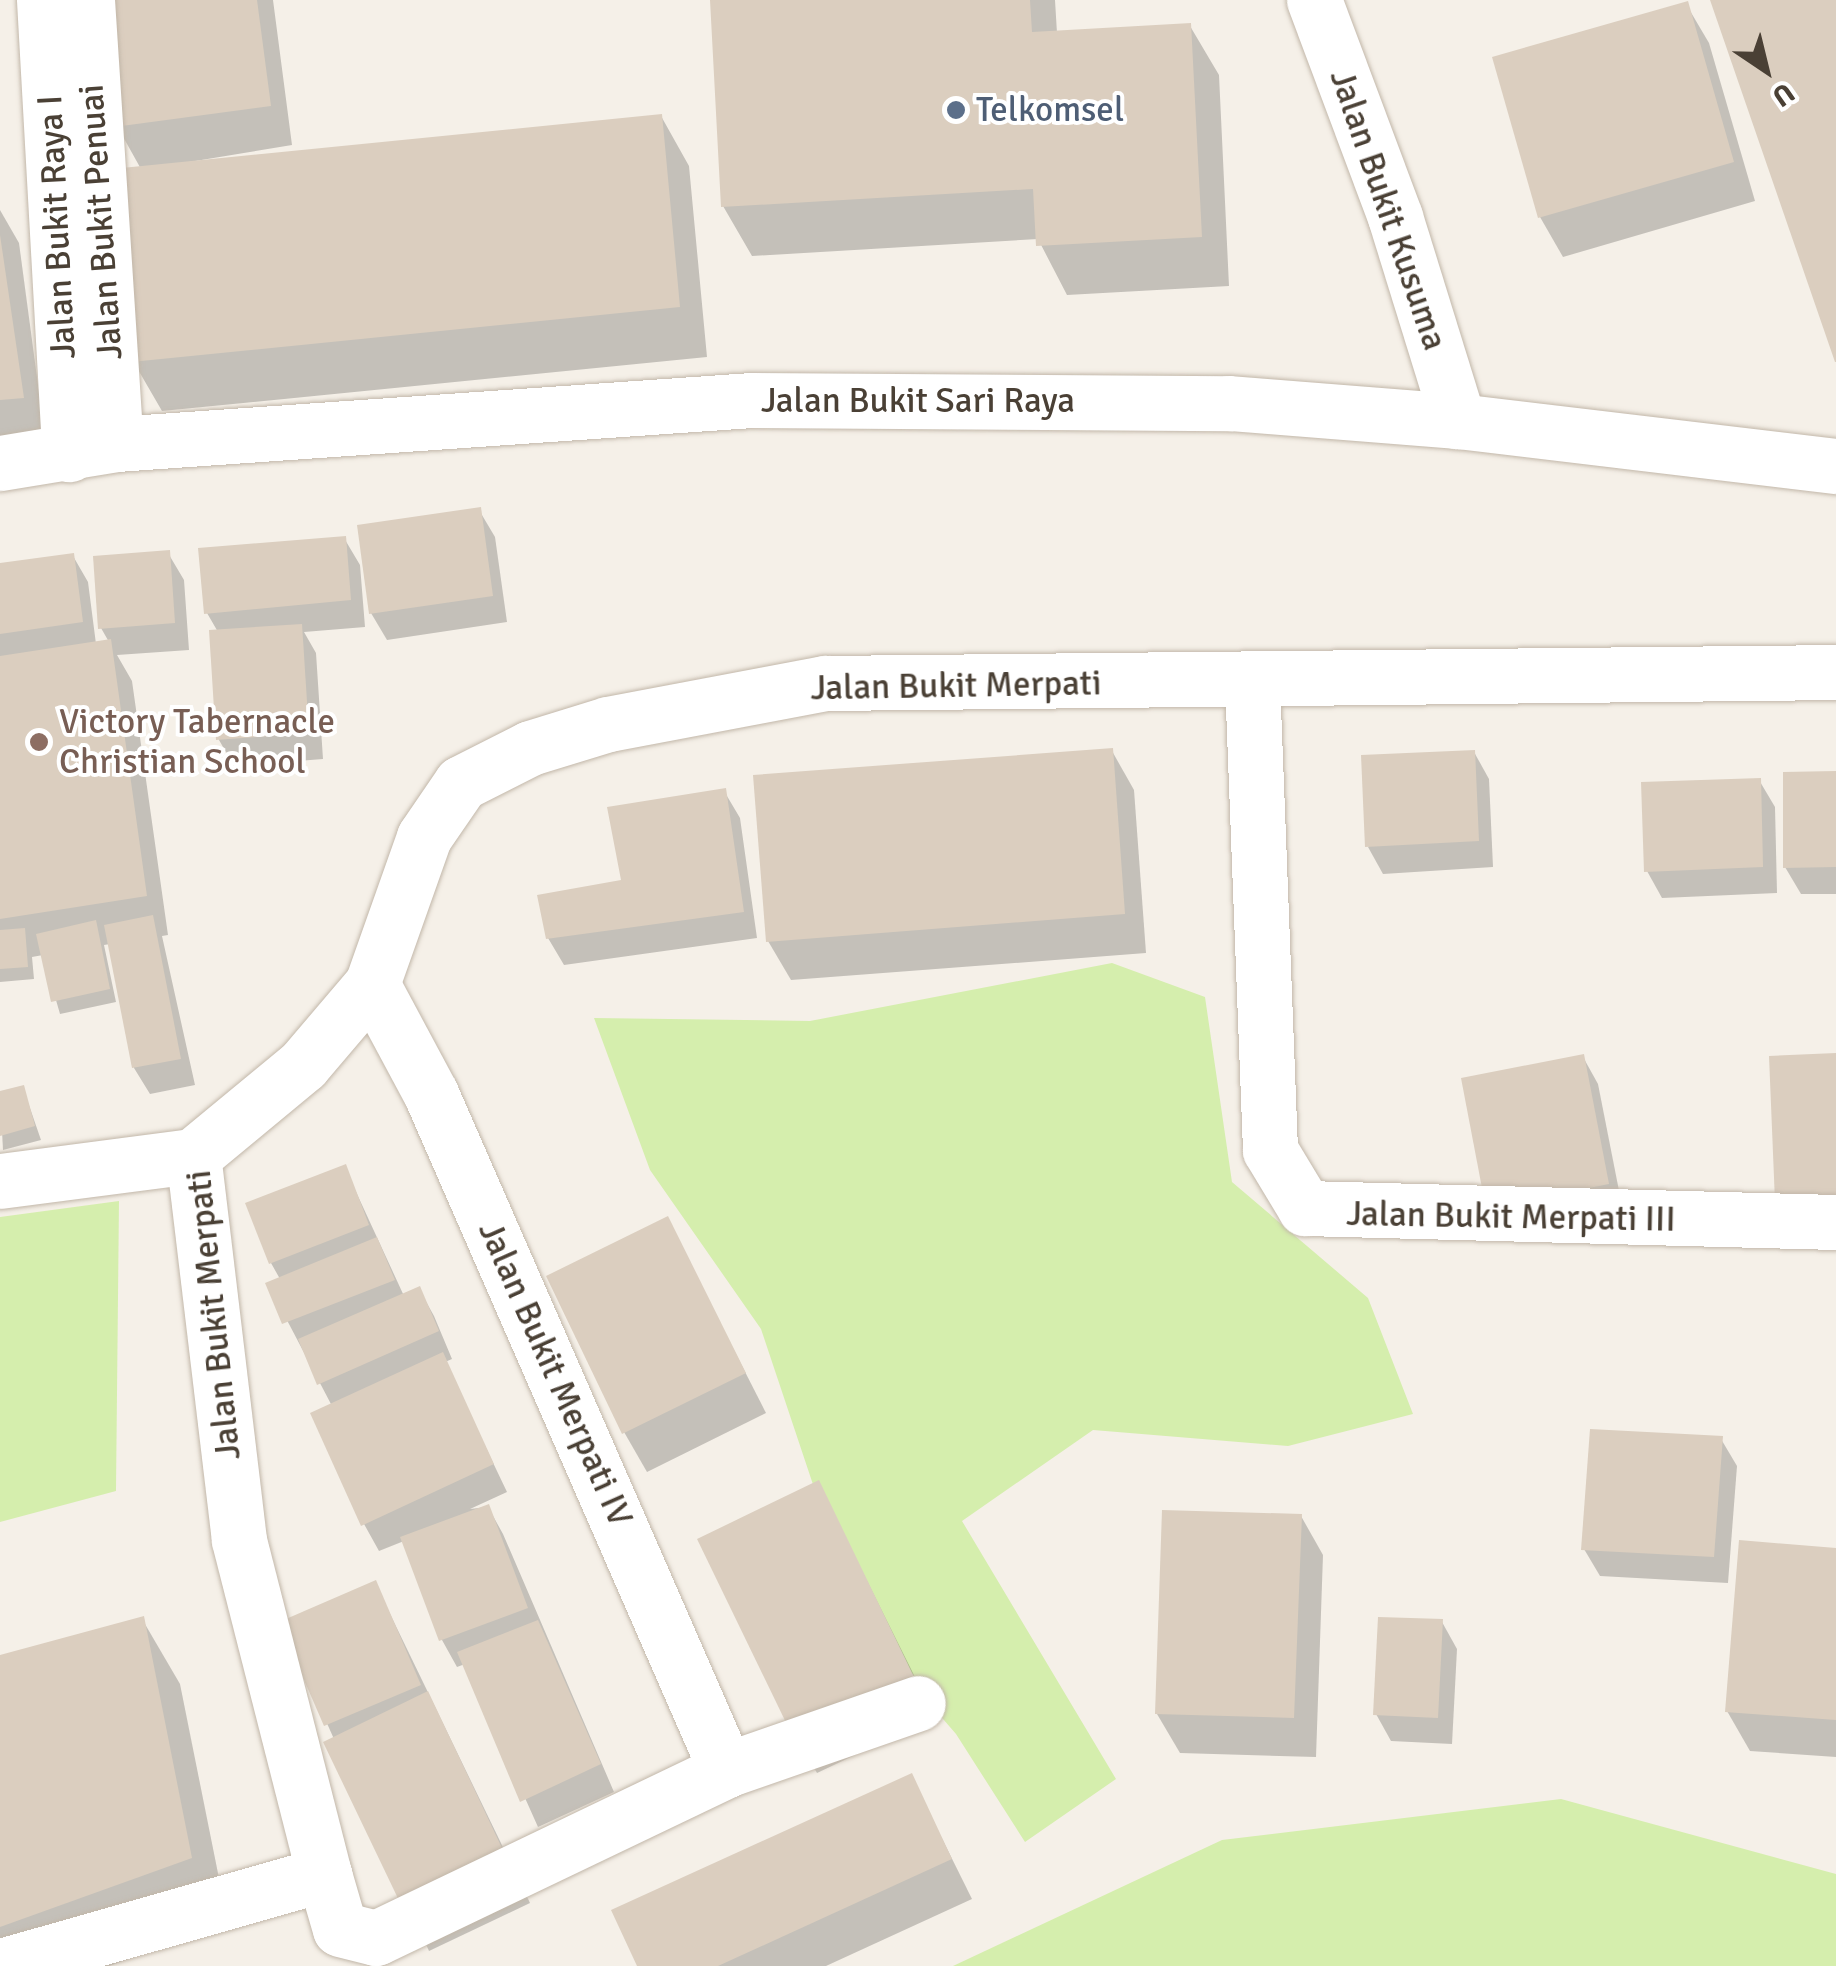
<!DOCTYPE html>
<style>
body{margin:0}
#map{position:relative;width:1836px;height:1966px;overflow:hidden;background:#f5f0e8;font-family:Signika,sans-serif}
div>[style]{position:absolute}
.green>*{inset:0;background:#d5eead}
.shadow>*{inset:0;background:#0003}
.building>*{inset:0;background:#dbcebf}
.roads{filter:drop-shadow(0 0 2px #c2b7a9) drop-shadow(0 0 2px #c2b7a9)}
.minor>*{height:55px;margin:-27.5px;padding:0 27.5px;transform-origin:27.5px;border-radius:27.5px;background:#fff}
.dots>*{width:28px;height:28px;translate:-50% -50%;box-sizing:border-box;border:5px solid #fff;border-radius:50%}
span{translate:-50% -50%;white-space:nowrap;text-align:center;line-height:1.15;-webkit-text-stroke:8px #fff;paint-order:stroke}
.service-label{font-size:35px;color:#4e5e75}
.left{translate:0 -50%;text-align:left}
.street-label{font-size:35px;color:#4a4035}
.education-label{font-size:35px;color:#785e54}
.north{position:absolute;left:1716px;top:20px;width:100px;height:100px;-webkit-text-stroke:8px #fff;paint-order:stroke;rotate:145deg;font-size:28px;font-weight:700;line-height:40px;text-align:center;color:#4a4035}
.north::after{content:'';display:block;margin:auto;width:35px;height:45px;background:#4a4035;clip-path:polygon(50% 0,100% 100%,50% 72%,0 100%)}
</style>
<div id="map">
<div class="green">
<div style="clip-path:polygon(1112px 963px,1205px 997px,1232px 1182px,1368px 1298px,1413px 1414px,1288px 1446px,1093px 1430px,962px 1521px,1116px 1779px,1025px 1842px,956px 1734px,859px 1622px,761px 1329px,650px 1170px,594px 1018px,810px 1021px)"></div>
<div style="clip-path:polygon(119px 1201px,116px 1491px,0 1522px,0 1217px)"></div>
<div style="clip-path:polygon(1561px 1799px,1836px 1874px,1836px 1966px,953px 1966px,1222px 1840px)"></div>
</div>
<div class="shadow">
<div style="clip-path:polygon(101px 0,273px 0,292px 145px,165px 166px,661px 116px,689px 166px,707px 357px,162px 411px,133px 361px,141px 169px,117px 126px)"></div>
<div style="clip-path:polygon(712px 0,1055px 0,1057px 33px,1190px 26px,1219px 75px,1229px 286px,1067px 295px,1038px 239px,752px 256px,723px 206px)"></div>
<div style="clip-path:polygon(1686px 4px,1709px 43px,1755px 201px,1563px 257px,1540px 217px,1495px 59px)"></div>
<div style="clip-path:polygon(0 210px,19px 243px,45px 437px,0 442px)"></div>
<div style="clip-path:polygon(479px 510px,495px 537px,507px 622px,387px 640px,371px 613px)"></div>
<div style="clip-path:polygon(344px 538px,360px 565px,365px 627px,304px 632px,316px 653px,323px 759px,234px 766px,219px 740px,218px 632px,207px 613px)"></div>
<div style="clip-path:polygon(168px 553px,184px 580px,189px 650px,117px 655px,132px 681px,168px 935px,162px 936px,195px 1085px,150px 1094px,134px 1068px,110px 944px,104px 945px,116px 1002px,60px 1014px,43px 955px,32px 957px,34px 979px,0 982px,0 566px,73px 556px,88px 582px,96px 644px,109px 642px,101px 628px)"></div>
<div style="clip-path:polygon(1112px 751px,1134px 790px,1146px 953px,791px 980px,768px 941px)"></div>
<div style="clip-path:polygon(1474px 752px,1489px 779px,1493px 867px,1383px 874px,1368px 847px)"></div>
<div style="clip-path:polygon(1836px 774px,1836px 894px,1801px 894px,1785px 867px)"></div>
<div style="clip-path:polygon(1759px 780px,1775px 807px,1777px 893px,1662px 898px,1647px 871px)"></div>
<div style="clip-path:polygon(724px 791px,740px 818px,757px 938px,564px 965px,548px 938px,624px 882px)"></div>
<div style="clip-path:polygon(1583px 1057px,1598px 1084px,1623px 1211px,1504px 1235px)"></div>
<div style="clip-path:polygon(23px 1088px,41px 1140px,3px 1150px,0 1094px)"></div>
<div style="clip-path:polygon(345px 1168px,404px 1296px,419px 1289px,434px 1316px,452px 1359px,445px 1362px,507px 1492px,470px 1509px,488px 1507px,503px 1534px,614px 1792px,538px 1827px,465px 1664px,457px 1667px,442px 1640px,404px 1541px,379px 1551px,364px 1524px,332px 1406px,268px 1284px,280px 1279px,271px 1263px)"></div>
<div style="clip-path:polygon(667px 1219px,766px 1413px,647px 1472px,624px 1432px)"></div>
<div style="clip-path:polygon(1721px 1439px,1737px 1466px,1728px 1583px,1600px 1576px,1584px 1549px)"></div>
<div style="clip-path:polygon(818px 1483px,935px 1717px,817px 1773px,794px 1734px)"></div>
<div style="clip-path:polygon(1301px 1516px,1323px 1555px,1316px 1757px,1180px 1753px,1157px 1714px)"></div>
<div style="clip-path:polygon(1836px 1551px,1836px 1757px,1750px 1751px,1727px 1711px)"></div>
<div style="clip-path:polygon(375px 1583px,530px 1903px,429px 1951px,282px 1623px)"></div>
<div style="clip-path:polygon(142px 1619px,180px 1684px,228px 1923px,109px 1966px,0 1966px,0 1657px)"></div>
<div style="clip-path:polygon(1442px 1622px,1457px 1649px,1452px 1744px,1391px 1741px,1376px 1714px)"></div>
<div style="clip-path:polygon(911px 1776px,972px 1899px,826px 1966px,640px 1966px)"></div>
</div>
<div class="building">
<div style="clip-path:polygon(98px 0,257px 0,271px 106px,114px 127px)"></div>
<div style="clip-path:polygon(710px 0,1030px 0,1032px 32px,1191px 23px,1202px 237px,1036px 246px,1033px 189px,721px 207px)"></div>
<div style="clip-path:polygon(1710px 0,1836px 0,1836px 362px,1835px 362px)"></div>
<div style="clip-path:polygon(1688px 1px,1734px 162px,1538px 218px,1492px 57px)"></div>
<div style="clip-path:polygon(662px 114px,680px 307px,131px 362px,112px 169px)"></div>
<div style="clip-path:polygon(0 235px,24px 398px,0 400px)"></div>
<div style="clip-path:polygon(481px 507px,493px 596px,369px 614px,357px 525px)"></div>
<div style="clip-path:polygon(346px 536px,351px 600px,204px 614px,198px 548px)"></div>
<div style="clip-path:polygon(170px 550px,175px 623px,98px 629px,93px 556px)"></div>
<div style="clip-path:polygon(74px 553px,83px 622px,0 634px,0 563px)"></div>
<div style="clip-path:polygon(302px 624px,309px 733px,216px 740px,209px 630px)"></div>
<div style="clip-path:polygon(111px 639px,147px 896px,0 919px,0 656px)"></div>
<div style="clip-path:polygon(1113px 748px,1125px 914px,766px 942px,753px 775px)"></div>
<div style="clip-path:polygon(1475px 750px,1479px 841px,1365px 847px,1361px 755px)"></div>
<div style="clip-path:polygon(1836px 771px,1836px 867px,1783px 868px,1783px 772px)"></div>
<div style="clip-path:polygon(1761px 778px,1763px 867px,1644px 872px,1641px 782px)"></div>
<div style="clip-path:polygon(726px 788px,744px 912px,546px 939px,537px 895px,621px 880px,607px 807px)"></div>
<div style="clip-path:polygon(153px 915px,181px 1059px,132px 1068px,104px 925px)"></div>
<div style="clip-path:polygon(96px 920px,110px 989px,51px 1002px,36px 934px)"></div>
<div style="clip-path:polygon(25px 928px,28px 967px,0 969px,0 930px)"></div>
<div style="clip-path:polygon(1836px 1053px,1836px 1199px,1775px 1202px,1769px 1056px)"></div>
<div style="clip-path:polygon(1584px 1054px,1609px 1184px,1486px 1209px,1461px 1078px)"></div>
<div style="clip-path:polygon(24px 1085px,35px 1126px,0 1136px,0 1091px)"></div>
<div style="clip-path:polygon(346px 1164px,369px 1225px,269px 1264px,245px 1203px)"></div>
<div style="clip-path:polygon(668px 1216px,746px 1373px,622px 1434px,546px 1276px)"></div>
<div style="clip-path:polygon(377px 1237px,395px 1280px,282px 1324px,265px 1283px)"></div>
<div style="clip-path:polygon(420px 1286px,439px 1331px,317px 1385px,298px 1339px)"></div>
<div style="clip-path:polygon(443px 1352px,494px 1464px,361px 1526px,310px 1413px)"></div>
<div style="clip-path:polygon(1590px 1429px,1723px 1436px,1714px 1557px,1581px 1550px)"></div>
<div style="clip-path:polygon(819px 1480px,914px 1677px,792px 1735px,697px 1539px)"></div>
<div style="clip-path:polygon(489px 1504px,528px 1608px,439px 1641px,400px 1537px)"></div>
<div style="clip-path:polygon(1162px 1510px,1302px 1514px,1294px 1718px,1155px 1714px)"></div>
<div style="clip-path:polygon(1739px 1540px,1836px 1548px,1836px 1720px,1725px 1712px)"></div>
<div style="clip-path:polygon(376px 1580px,421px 1685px,324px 1726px,279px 1622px)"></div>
<div style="clip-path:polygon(144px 1616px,192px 1858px,0 1927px,0 1655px)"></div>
<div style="clip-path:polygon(1378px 1617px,1443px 1619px,1438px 1718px,1373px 1715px)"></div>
<div style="clip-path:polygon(538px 1620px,601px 1764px,520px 1802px,457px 1652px)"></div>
<div style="clip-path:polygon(428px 1691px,509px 1863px,405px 1913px,323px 1742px)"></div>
<div style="clip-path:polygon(912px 1773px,952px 1859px,718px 1966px,637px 1966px,611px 1910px)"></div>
</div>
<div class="roads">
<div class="minor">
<div style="left:44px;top:0;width:455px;rotate:86.8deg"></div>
<div style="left:87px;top:0;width:445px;rotate:86.3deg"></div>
<div style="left:1314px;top:0;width:232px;rotate:69.5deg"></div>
<div style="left:1395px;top:217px;width:214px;rotate:72.8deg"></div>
<div style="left:0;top:463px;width:118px;rotate:-9.3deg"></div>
<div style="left:116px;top:444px;width:637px;rotate:-3.96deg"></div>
<div style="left:751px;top:400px;width:478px;rotate:0.4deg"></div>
<div style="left:1229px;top:403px;width:230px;rotate:4.5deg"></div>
<div style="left:1458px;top:421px;width:381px;rotate:6.8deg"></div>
<div style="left:1252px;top:681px;width:469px;rotate:87.8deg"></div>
<div style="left:1270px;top:1150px;width:68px;rotate:58.9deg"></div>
<div style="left:1305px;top:1208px;width:531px;rotate:1.51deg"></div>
<div style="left:372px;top:984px;width:125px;rotate:61.8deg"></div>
<div style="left:431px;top:1094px;width:738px;rotate:66.42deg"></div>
<div style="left:0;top:1181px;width:195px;rotate:-7.4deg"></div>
<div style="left:324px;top:1874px;width:57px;rotate:73.8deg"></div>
<div style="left:340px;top:1929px;width:37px;rotate:14deg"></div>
<div style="left:376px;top:1938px;width:388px;rotate:-25.6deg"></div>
<div style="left:726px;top:1770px;width:203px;rotate:-19.2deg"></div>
<div style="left:1px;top:1966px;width:336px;rotate:-15.9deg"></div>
<div style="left:324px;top:1874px;width:345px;rotate:-104.3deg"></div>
<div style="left:239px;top:1540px;width:387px;rotate:-96.8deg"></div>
<div style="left:193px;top:1156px;width:143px;rotate:-39.6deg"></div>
<div style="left:303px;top:1065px;width:106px;rotate:-49.6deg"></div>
<div style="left:372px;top:984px;width:156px;rotate:-70.5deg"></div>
<div style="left:424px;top:837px;width:65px;rotate:-55.6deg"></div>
<div style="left:461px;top:783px;width:77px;rotate:-26.9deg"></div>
<div style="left:530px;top:748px;width:82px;rotate:-17.1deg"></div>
<div style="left:608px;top:724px;width:221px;rotate:-10.7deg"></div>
<div style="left:825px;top:683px;width:1011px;rotate:-0.62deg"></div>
</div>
</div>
<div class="dots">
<div style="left:956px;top:110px;background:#5c6f8a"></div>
<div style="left:39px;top:742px;background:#8d6e63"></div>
</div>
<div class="service-label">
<span class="left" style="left:976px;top:110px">Telkomsel</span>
</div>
<div class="street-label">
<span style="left:1388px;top:210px;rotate:71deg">Jalan Bukit Kusuma</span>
<span style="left:101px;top:222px;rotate:-94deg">Jalan Bukit Penuai</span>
<span style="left:57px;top:227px;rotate:-93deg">Jalan Bukit Raya I</span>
<span style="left:918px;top:401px">Jalan Bukit Sari Raya</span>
<span style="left:956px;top:686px;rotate:-1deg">Jalan Bukit Merpati</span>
<span style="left:1511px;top:1217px;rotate:1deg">Jalan Bukit Merpati III</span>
<span style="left:214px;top:1315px;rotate:-96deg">Jalan Bukit Merpati</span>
<span style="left:555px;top:1374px;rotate:66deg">Jalan Bukit Merpati IV</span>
</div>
<div class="education-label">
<span class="left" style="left:59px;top:742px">Victory Tabernacle<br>Christian School</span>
</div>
<div class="north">U</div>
</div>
